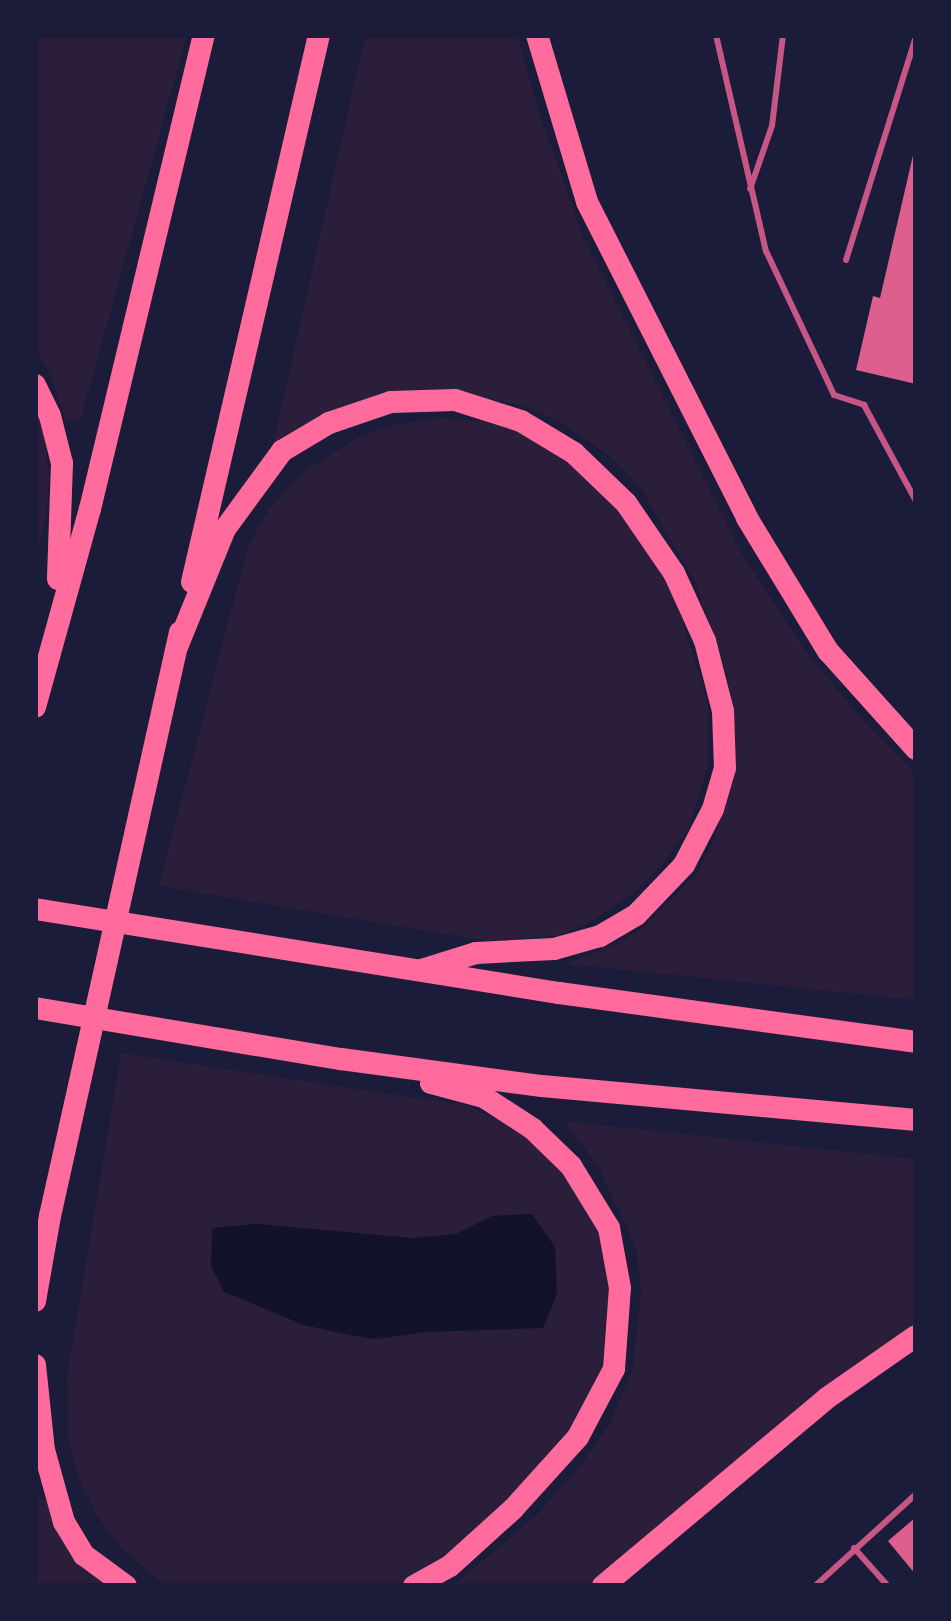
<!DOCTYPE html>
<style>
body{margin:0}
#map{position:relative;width:951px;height:1621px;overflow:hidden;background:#1b1b3a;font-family:"IBM Plex Serif",serif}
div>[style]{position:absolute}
.green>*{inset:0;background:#2a1e3b}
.water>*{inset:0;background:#12122b}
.building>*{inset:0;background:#dd5f8e}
.service>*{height:6px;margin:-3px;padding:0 3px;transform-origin:3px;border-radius:3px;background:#c65784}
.motorway>*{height:22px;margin:-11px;padding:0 11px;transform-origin:11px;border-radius:11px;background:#ff6b9d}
span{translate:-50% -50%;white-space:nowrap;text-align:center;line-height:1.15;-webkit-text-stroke:8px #1b1b3a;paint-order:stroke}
.frame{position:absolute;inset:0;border:38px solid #1b1b3a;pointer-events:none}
</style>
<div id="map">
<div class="green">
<div style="clip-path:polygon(35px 35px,187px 35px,80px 422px,66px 419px,48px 370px,35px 349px)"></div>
<div style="clip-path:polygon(365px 35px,517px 35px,539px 113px,584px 238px,742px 554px,807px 653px,867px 725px,916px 774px,916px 1000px,566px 964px,617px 944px,645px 926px,698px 873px,714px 840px,732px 781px,736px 740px,726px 671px,694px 580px,641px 488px,615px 460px,559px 421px,522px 405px,439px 393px,273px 445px)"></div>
<div style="clip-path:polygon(35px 403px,44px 428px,49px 477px,47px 512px,35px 559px)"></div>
<div style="clip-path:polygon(441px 418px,483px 421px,526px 433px,565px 452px,625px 507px,674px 595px,708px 703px,709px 763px,689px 827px,666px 860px,633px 893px,591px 922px,556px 936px,487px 941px,159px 886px,248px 546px,270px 508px,303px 472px,359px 437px,397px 424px)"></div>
<div style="clip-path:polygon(121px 1053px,469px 1106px,535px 1139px,567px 1173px,602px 1233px,611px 1267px,611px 1354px,585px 1416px,492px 1523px,405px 1586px,166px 1586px,120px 1547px,98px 1517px,80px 1482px,68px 1439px,67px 1375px)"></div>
<div style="clip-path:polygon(564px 1121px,916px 1159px,916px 1332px,600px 1586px,453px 1586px,537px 1515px,581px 1465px,610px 1423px,632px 1371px,641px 1293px,636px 1248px,598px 1166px)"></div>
<div style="clip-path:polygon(36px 1498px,50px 1500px,121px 1586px,35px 1586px)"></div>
</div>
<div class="water">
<div style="clip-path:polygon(532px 1214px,555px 1247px,557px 1294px,543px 1328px,426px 1332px,374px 1339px,340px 1333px,304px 1325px,224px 1292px,211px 1266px,212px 1228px,257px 1224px,413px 1238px,456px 1234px,492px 1216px)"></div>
</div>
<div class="building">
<div style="clip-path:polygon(914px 151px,916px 151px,916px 384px,856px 370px,873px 296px,880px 298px)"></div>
<div style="clip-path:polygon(916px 1517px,916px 1575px,888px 1541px)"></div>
</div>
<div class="service">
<div style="left:716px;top:35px;width:222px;rotate:77deg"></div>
<div style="left:766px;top:251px;width:159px;rotate:64.7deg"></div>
<div style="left:834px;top:395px;width:32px;rotate:18deg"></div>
<div style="left:864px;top:405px;width:109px;rotate:61.6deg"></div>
<div style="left:750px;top:189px;width:67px;rotate:-70.8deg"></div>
<div style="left:772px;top:126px;width:92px;rotate:-83.1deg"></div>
<div style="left:846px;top:260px;width:234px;rotate:-72.6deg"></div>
<div style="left:854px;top:1548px;width:51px;rotate:48.2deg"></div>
<div style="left:815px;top:1586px;width:137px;rotate:-42.3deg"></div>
</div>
<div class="motorway">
<div style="left:537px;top:35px;width:174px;rotate:73.3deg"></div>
<div style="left:587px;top:202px;width:354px;rotate:63.1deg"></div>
<div style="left:747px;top:518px;width:156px;rotate:58.7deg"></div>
<div style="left:828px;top:651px;width:132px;rotate:48.1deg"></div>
<div style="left:35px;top:385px;width:34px;rotate:64deg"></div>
<div style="left:50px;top:416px;width:49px;rotate:75.7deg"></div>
<div style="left:62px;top:463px;width:116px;rotate:92deg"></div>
<div style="left:192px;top:582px;width:562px;rotate:-76.93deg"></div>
<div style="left:177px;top:647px;width:127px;rotate:-67.9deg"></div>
<div style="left:225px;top:529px;width:97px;rotate:-53.8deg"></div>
<div style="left:282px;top:451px;width:55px;rotate:-30.8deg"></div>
<div style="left:329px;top:423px;width:65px;rotate:-18.7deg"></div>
<div style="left:391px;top:402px;width:64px;rotate:-1.8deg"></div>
<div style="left:455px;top:400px;width:69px;rotate:17.7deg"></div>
<div style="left:521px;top:421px;width:62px;rotate:31.1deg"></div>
<div style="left:574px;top:453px;width:72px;rotate:43.9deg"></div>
<div style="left:626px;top:503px;width:85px;rotate:55.6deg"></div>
<div style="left:674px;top:573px;width:75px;rotate:65.5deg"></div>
<div style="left:705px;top:641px;width:72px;rotate:75.6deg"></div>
<div style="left:723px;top:711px;width:57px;rotate:88deg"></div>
<div style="left:725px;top:768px;width:43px;rotate:106.3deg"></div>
<div style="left:713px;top:809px;width:63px;rotate:117.4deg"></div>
<div style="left:684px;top:865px;width:69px;rotate:133.8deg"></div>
<div style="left:636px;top:915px;width:42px;rotate:149.7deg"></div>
<div style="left:600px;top:936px;width:48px;rotate:164.2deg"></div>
<div style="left:554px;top:949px;width:78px;rotate:177.1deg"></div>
<div style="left:476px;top:953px;width:58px;rotate:162.8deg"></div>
<div style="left:35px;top:707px;width:205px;rotate:-74.5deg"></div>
<div style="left:90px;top:509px;width:488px;rotate:-76.5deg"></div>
<div style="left:35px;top:909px;width:531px;rotate:9.11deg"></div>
<div style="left:559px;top:993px;width:360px;rotate:7.8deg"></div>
<div style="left:35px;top:1008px;width:310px;rotate:9.5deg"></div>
<div style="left:341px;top:1059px;width:203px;rotate:7.7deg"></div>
<div style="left:542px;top:1086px;width:376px;rotate:5.2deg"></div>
<div style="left:35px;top:1301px;width:86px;rotate:-80deg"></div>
<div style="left:50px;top:1216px;width:598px;rotate:-77.45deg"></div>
<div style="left:35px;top:1365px;width:85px;rotate:84deg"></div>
<div style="left:44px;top:1450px;width:75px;rotate:74.5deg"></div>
<div style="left:64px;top:1522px;width:39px;rotate:59deg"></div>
<div style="left:84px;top:1555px;width:52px;rotate:36.4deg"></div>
<div style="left:414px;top:1586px;width:41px;rotate:-29.1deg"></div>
<div style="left:450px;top:1566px;width:85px;rotate:-42.1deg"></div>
<div style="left:513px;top:1509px;width:97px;rotate:-47.9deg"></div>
<div style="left:578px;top:1437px;width:77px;rotate:-62.1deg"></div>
<div style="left:614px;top:1369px;width:81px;rotate:-85.8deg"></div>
<div style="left:620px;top:1288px;width:61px;rotate:-100.4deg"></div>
<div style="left:609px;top:1228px;width:73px;rotate:-121.5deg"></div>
<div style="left:571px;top:1166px;width:53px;rotate:-135.8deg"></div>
<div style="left:533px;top:1129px;width:59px;rotate:-146.9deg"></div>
<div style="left:484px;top:1097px;width:55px;rotate:-165.2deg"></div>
<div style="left:603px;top:1586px;width:292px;rotate:-40deg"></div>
<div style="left:827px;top:1398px;width:108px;rotate:-34.9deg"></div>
</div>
<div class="frame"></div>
</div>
